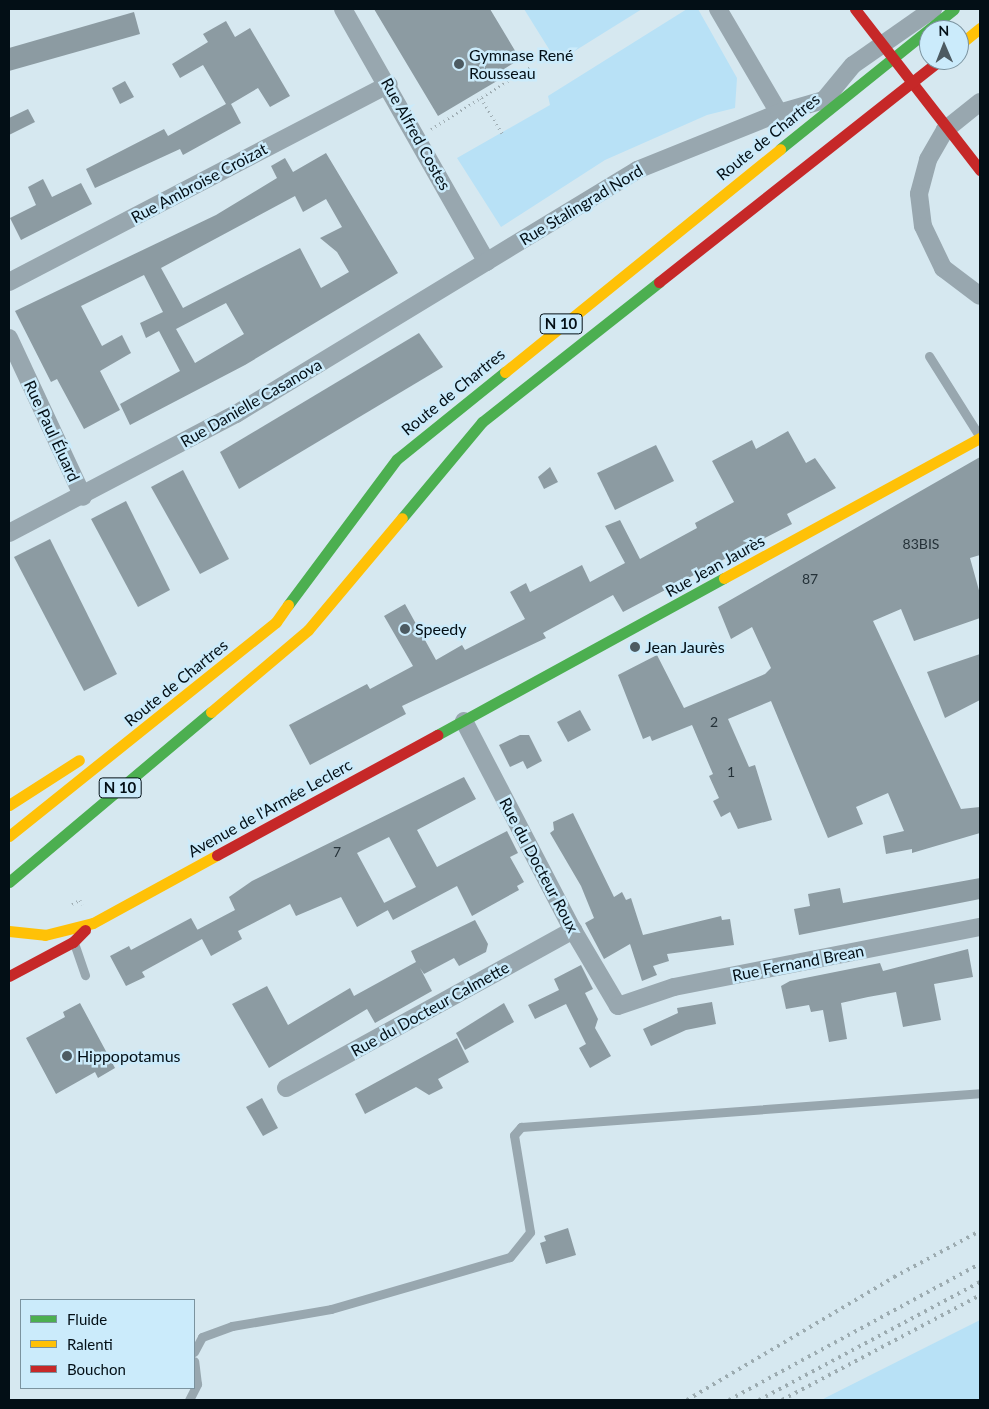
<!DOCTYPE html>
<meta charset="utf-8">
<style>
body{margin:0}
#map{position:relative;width:989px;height:1409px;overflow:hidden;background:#d6e8f0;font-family:Lato,sans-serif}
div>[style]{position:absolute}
.green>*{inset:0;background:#b8e1f6}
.building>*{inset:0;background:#8c9ba2}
.path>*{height:3px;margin-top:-1.5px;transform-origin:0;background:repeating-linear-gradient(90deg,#a0aeb4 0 1px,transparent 0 5px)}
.lane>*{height:9px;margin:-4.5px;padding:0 4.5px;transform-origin:4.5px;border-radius:4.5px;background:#98a7af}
.street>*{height:18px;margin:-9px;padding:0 9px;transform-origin:9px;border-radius:9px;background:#98a7af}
.fast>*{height:11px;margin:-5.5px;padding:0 5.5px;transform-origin:5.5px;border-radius:5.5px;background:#4caf50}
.slow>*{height:11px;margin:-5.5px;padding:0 5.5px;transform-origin:5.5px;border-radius:5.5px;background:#ffc107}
.jam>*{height:11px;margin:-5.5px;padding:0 5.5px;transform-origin:5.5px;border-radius:5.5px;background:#c62828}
.rail>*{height:4px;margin-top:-2px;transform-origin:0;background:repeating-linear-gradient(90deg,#9cabb0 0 2.5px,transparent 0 7.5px)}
.dots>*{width:14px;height:14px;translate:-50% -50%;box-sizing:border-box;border:2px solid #cbebfb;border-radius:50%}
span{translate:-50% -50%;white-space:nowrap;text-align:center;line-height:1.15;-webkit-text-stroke:5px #cbebfb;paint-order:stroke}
.number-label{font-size:14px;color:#253239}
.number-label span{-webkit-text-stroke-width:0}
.shield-label span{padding:1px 4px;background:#cbebfb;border:1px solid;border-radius:4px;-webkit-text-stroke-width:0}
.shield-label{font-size:15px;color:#030f16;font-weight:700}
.poi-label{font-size:16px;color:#030f16}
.left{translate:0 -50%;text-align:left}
.street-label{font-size:16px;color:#030f16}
.frame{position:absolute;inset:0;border:10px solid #030f16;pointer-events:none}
.legend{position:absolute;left:20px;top:1299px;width:175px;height:90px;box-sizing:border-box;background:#cbebfb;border:1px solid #7b939f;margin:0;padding:6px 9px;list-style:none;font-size:15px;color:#030f16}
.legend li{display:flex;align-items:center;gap:10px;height:25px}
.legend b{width:25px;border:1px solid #7b939f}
.north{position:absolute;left:919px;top:20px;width:50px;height:50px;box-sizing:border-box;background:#cbebfb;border:1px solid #7b939f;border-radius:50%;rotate:359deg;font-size:14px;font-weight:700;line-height:20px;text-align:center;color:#030f16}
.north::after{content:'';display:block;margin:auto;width:18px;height:22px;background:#4d5b62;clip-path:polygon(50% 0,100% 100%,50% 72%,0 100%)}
</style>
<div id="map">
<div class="green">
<div style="clip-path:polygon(524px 9px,642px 9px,557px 62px)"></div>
<div style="clip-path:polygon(687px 9px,698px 9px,737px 78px,735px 108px,707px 115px,605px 160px,501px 227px,457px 158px,550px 105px,548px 96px)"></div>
<div style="clip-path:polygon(980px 1320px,980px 1400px,822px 1400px,825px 1398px)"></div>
</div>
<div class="building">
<div style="clip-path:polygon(374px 9px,490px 9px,520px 59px,504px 69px,507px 75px,438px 116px)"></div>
<div style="clip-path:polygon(134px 12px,140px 34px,9px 71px,9px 48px)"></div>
<div style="clip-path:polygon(226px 21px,235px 37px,250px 28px,290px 96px,270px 107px,258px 88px,231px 104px,241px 123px,183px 155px,180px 149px,95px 188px,86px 169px,164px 129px,168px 136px,226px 104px,203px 65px,180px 78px,172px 64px,208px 42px,203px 34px)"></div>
<div style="clip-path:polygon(125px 81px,134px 97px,120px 104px,112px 88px)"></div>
<div style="clip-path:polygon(28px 109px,35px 122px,9px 135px,9px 118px)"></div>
<div style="clip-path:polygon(evenodd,326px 153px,398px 273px,245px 365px,130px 425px,120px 404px,180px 371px,159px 331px,146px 338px,140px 323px,163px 312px,144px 275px,81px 306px,102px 346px,122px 335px,131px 353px,100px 371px,120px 410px,84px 429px,57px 379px,51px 382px,15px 311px,216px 215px,277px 178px,271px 166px,285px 158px,293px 172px,326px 153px,295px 196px,303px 212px,326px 199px,342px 227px,320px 238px,337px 252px,349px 272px,321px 288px,300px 248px,183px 308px,161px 268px,295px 196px,326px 153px,226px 303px,244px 334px,195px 363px,176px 329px,226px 303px)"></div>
<div style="clip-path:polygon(43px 179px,52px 197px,81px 183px,92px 204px,21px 240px,10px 218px,36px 205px,28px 187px)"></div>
<div style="clip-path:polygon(419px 333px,443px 367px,239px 489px,220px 452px)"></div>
<div style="clip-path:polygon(788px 431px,806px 463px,815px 458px,836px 488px,787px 514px,792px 524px,623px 612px,613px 595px,543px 633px,546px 638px,402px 706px,406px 714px,310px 765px,289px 725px,367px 684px,370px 689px,413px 666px,384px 616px,405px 604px,436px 660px,462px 645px,465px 650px,525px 619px,510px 592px,526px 583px,530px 592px,582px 565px,590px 582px,625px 563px,605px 526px,620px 520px,640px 559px,697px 528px,695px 523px,734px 502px,712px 461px,752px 440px,756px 449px)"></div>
<div style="clip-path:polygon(656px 445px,674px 481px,615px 510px,597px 473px)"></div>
<div style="clip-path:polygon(980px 457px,980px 555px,970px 558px,980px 594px,980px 618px,914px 641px,901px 609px,873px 621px,961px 809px,980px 807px,980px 833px,912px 853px,912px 849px,886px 854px,883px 836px,904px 831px,888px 793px,856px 807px,863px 824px,828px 838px,771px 701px,728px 719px,749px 767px,755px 765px,772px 820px,738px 829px,730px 812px,721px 817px,713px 801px,719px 798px,709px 776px,713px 774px,692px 725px,652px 741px,650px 736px,643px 739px,618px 675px,657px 655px,684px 708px,765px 674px,771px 668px,752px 627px,731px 639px,718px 607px)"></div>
<div style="clip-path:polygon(550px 467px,558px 482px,544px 489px,538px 477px)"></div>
<div style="clip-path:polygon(183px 470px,229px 559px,200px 574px,151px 487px)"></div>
<div style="clip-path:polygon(126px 501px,170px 590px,138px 607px,91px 519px)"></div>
<div style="clip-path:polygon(50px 539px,117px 674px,84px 691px,14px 557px)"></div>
<div style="clip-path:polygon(980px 654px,980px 700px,945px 718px,927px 672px)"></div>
<div style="clip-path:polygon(580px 710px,591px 730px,568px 742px,557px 722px)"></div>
<div style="clip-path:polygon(520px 735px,529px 735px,542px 761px,527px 769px,523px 761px,510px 767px,499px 745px)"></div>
<div style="clip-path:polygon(464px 777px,476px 799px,417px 830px,437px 867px,507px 831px,518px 853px,510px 857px,524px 882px,517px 886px,519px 890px,472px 916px,457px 886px,393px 920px,384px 903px,416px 887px,389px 837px,357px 853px,388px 910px,357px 927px,341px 897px,296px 916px,290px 904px,238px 931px,242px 939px,211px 956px,202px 939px,142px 972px,145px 977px,126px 986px,110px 956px,129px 946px,131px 950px,191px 918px,202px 938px,197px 930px,235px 910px,229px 897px,252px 881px)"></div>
<div style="clip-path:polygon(573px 813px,614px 897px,622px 892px,626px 900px,631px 898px,643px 935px,721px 916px,722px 920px,730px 919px,734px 945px,667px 954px,669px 961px,653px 966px,657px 975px,642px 981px,630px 944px,604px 959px,585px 923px,594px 918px,581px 886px,550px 833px,554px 830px,553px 822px)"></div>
<div style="clip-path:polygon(980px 878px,980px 899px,799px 935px,794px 909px,810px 906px,808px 894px,840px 888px,843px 903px)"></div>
<div style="clip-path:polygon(475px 920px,488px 944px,486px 952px,459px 966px,454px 958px,424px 974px,420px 968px,432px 991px,375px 1023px,367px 1009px,269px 1068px,232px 1004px,267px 986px,288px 1025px,350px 988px,354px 996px,416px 962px,411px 951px)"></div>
<div style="clip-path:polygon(968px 949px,973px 977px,934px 984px,941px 1020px,903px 1027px,896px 992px,868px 997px,841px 1003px,847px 1039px,829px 1042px,823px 1010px,811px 1012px,809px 1005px,786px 1009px,781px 986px,790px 981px,880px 963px,883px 971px)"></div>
<div style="clip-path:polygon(581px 965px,593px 989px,585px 993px,598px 1019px,595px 1028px,611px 1056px,590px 1068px,579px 1048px,586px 1044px,566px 1004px,535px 1019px,528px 1005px,559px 990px,554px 979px)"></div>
<div style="clip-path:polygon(712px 1002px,716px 1024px,686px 1030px,651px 1046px,643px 1029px,678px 1013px,677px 1008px)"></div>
<div style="clip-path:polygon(80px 1003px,115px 1068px,98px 1078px,95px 1072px,56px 1094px,26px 1038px,65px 1017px,63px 1012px)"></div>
<div style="clip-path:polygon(504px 1003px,514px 1022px,465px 1050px,456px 1033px)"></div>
<div style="clip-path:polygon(457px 1038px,469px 1062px,438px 1079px,443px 1088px,429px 1095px,416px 1087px,365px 1114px,355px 1094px)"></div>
<div style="clip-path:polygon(262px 1098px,278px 1128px,263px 1136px,246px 1107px)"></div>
<div style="clip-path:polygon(568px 1228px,576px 1255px,546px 1264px,540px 1243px,546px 1241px,544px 1236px)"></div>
</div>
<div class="path">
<div style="left:481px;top:98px;width:41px;rotate:59deg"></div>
<div style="left:431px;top:129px;width:117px;rotate:-32.1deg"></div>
<div style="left:72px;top:904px;width:9px;rotate:-27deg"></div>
<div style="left:80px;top:900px;width:5px;rotate:68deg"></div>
</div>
<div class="lane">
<div style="left:929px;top:356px;width:96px;rotate:57.8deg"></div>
<div style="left:74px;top:943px;width:34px;rotate:71deg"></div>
<div style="left:194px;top:1352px;width:17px;rotate:-62deg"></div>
<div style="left:202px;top:1337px;width:32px;rotate:-20deg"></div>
<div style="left:232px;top:1326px;width:100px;rotate:-9.7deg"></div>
<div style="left:331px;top:1309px;width:186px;rotate:-16.2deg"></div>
<div style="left:510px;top:1257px;width:32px;rotate:-51deg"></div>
<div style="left:530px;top:1232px;width:98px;rotate:-99.4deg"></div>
<div style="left:514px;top:1135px;width:11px;rotate:-49deg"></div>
<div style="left:521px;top:1127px;width:460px;rotate:-4.2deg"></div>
<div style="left:189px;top:1400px;width:18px;rotate:-63deg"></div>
<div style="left:197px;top:1384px;width:23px;rotate:-97deg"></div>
</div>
<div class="street">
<div style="left:343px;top:9px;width:291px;rotate:60.4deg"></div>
<div style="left:718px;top:9px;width:121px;rotate:59.6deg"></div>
<div style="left:980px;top:102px;width:45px;rotate:141.3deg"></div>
<div style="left:945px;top:130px;width:34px;rotate:120deg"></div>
<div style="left:928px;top:160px;width:35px;rotate:105deg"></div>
<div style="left:919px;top:194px;width:32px;rotate:83deg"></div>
<div style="left:923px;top:226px;width:47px;rotate:64.5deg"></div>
<div style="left:943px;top:268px;width:46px;rotate:37.1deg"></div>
<div style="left:9px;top:282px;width:428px;rotate:-27.5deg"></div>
<div style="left:9px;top:338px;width:175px;rotate:65deg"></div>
<div style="left:9px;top:533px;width:256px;rotate:-27.7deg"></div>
<div style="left:236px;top:414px;width:469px;rotate:-31.3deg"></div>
<div style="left:637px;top:170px;width:153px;rotate:-21.9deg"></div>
<div style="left:779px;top:113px;width:47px;rotate:-16.1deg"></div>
<div style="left:824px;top:100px;width:45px;rotate:-50.4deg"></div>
<div style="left:853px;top:65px;width:98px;rotate:-35deg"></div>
<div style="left:464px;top:721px;width:236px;rotate:62.5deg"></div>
<div style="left:573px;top:930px;width:88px;rotate:59.4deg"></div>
<div style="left:618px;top:1006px;width:59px;rotate:-18.7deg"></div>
<div style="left:674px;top:987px;width:312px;rotate:-11.1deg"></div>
<div style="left:286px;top:1088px;width:328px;rotate:-28.8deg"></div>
</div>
<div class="fast">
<div style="left:780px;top:149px;width:223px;rotate:-38.8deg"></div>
<div style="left:402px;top:518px;width:125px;rotate:-50.2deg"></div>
<div style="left:482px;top:422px;width:226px;rotate:-38.3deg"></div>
<div style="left:288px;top:605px;width:182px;rotate:-53.3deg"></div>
<div style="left:397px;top:459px;width:139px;rotate:-38.9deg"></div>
<div style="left:437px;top:735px;width:327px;rotate:-28.7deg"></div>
<div style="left:9px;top:882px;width:264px;rotate:-40.1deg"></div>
</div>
<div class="slow">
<div style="left:959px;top:45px;width:27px;rotate:-39deg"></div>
<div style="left:505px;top:372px;width:354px;rotate:-39deg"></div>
<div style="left:724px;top:578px;width:292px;rotate:-28.7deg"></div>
<div style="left:211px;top:712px;width:127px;rotate:-40.2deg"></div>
<div style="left:308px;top:630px;width:146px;rotate:-50deg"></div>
<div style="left:9px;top:805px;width:83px;rotate:-32.7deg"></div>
<div style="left:9px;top:836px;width:342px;rotate:-38.7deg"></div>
<div style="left:276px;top:622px;width:21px;rotate:-55deg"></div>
<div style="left:9px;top:931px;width:36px;rotate:6deg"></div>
<div style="left:45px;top:935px;width:49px;rotate:-14deg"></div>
<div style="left:93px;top:923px;width:141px;rotate:-28.7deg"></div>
</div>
<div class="jam">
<div style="left:855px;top:9px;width:204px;rotate:52.2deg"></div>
<div style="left:659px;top:282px;width:358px;rotate:-38.3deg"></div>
<div style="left:217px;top:855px;width:251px;rotate:-28.6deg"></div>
<div style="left:9px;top:976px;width:72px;rotate:-28deg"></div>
<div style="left:73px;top:942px;width:17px;rotate:-45deg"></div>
</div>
<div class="rail">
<div style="left:687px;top:1400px;width:241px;rotate:-30.7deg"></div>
<div style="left:894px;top:1277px;width:98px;rotate:-28.1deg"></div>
<div style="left:729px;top:1400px;width:285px;rotate:-28.5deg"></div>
<div style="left:759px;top:1400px;width:251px;rotate:-28.1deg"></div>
<div style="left:782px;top:1400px;width:224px;rotate:-27.9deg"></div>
</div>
<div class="dots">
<div style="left:459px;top:64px;background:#4d5b62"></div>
<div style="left:405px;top:629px;background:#4d5b62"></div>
<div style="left:635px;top:647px;background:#4d5b62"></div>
<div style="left:67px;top:1056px;background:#4d5b62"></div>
</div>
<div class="number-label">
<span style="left:921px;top:544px">83BIS</span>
<span style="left:810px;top:579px">87</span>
<span style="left:714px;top:722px">2</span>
<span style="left:731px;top:772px">1</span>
<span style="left:337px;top:852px">7</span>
</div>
<div class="shield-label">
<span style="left:561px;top:324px">N 10</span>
<span style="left:120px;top:788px">N 10</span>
</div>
<div class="poi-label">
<span class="left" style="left:469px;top:64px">Gymnase René<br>Rousseau</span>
<span class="left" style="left:415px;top:629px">Speedy</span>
<span class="left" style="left:645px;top:647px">Jean Jaurès</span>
<span class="left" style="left:77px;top:1056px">Hippopotamus</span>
</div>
<div class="street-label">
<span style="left:416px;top:134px;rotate:61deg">Rue Alfred Costes</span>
<span style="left:768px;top:137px;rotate:-39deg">Route de Chartres</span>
<span style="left:199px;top:183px;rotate:-28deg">Rue Ambroise Croizat</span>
<span style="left:581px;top:205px;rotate:-31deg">Rue Stalingrad Nord</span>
<span style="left:453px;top:392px;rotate:-39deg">Route de Chartres</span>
<span style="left:251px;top:403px;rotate:-30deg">Rue Danielle Casanova</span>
<span style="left:52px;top:431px;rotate:65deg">Rue Paul Éluard</span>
<span style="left:715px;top:566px;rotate:-29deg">Rue Jean Jaurès</span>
<span style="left:176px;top:683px;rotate:-39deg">Route de Chartres</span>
<span style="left:270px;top:808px;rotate:-29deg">Avenue de l'Armée Leclerc</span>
<span style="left:539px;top:865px;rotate:62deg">Rue du Docteur Roux</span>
<span style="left:798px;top:963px;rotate:-11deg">Rue Fernand Brean</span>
<span style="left:430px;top:1009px;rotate:-29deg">Rue du Docteur Calmette</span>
</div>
<div class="frame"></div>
<ul class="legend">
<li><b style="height:6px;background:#4caf50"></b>Fluide</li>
<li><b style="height:6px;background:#ffc107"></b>Ralenti</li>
<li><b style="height:6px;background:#c62828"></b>Bouchon</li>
</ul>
<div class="north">N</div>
</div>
